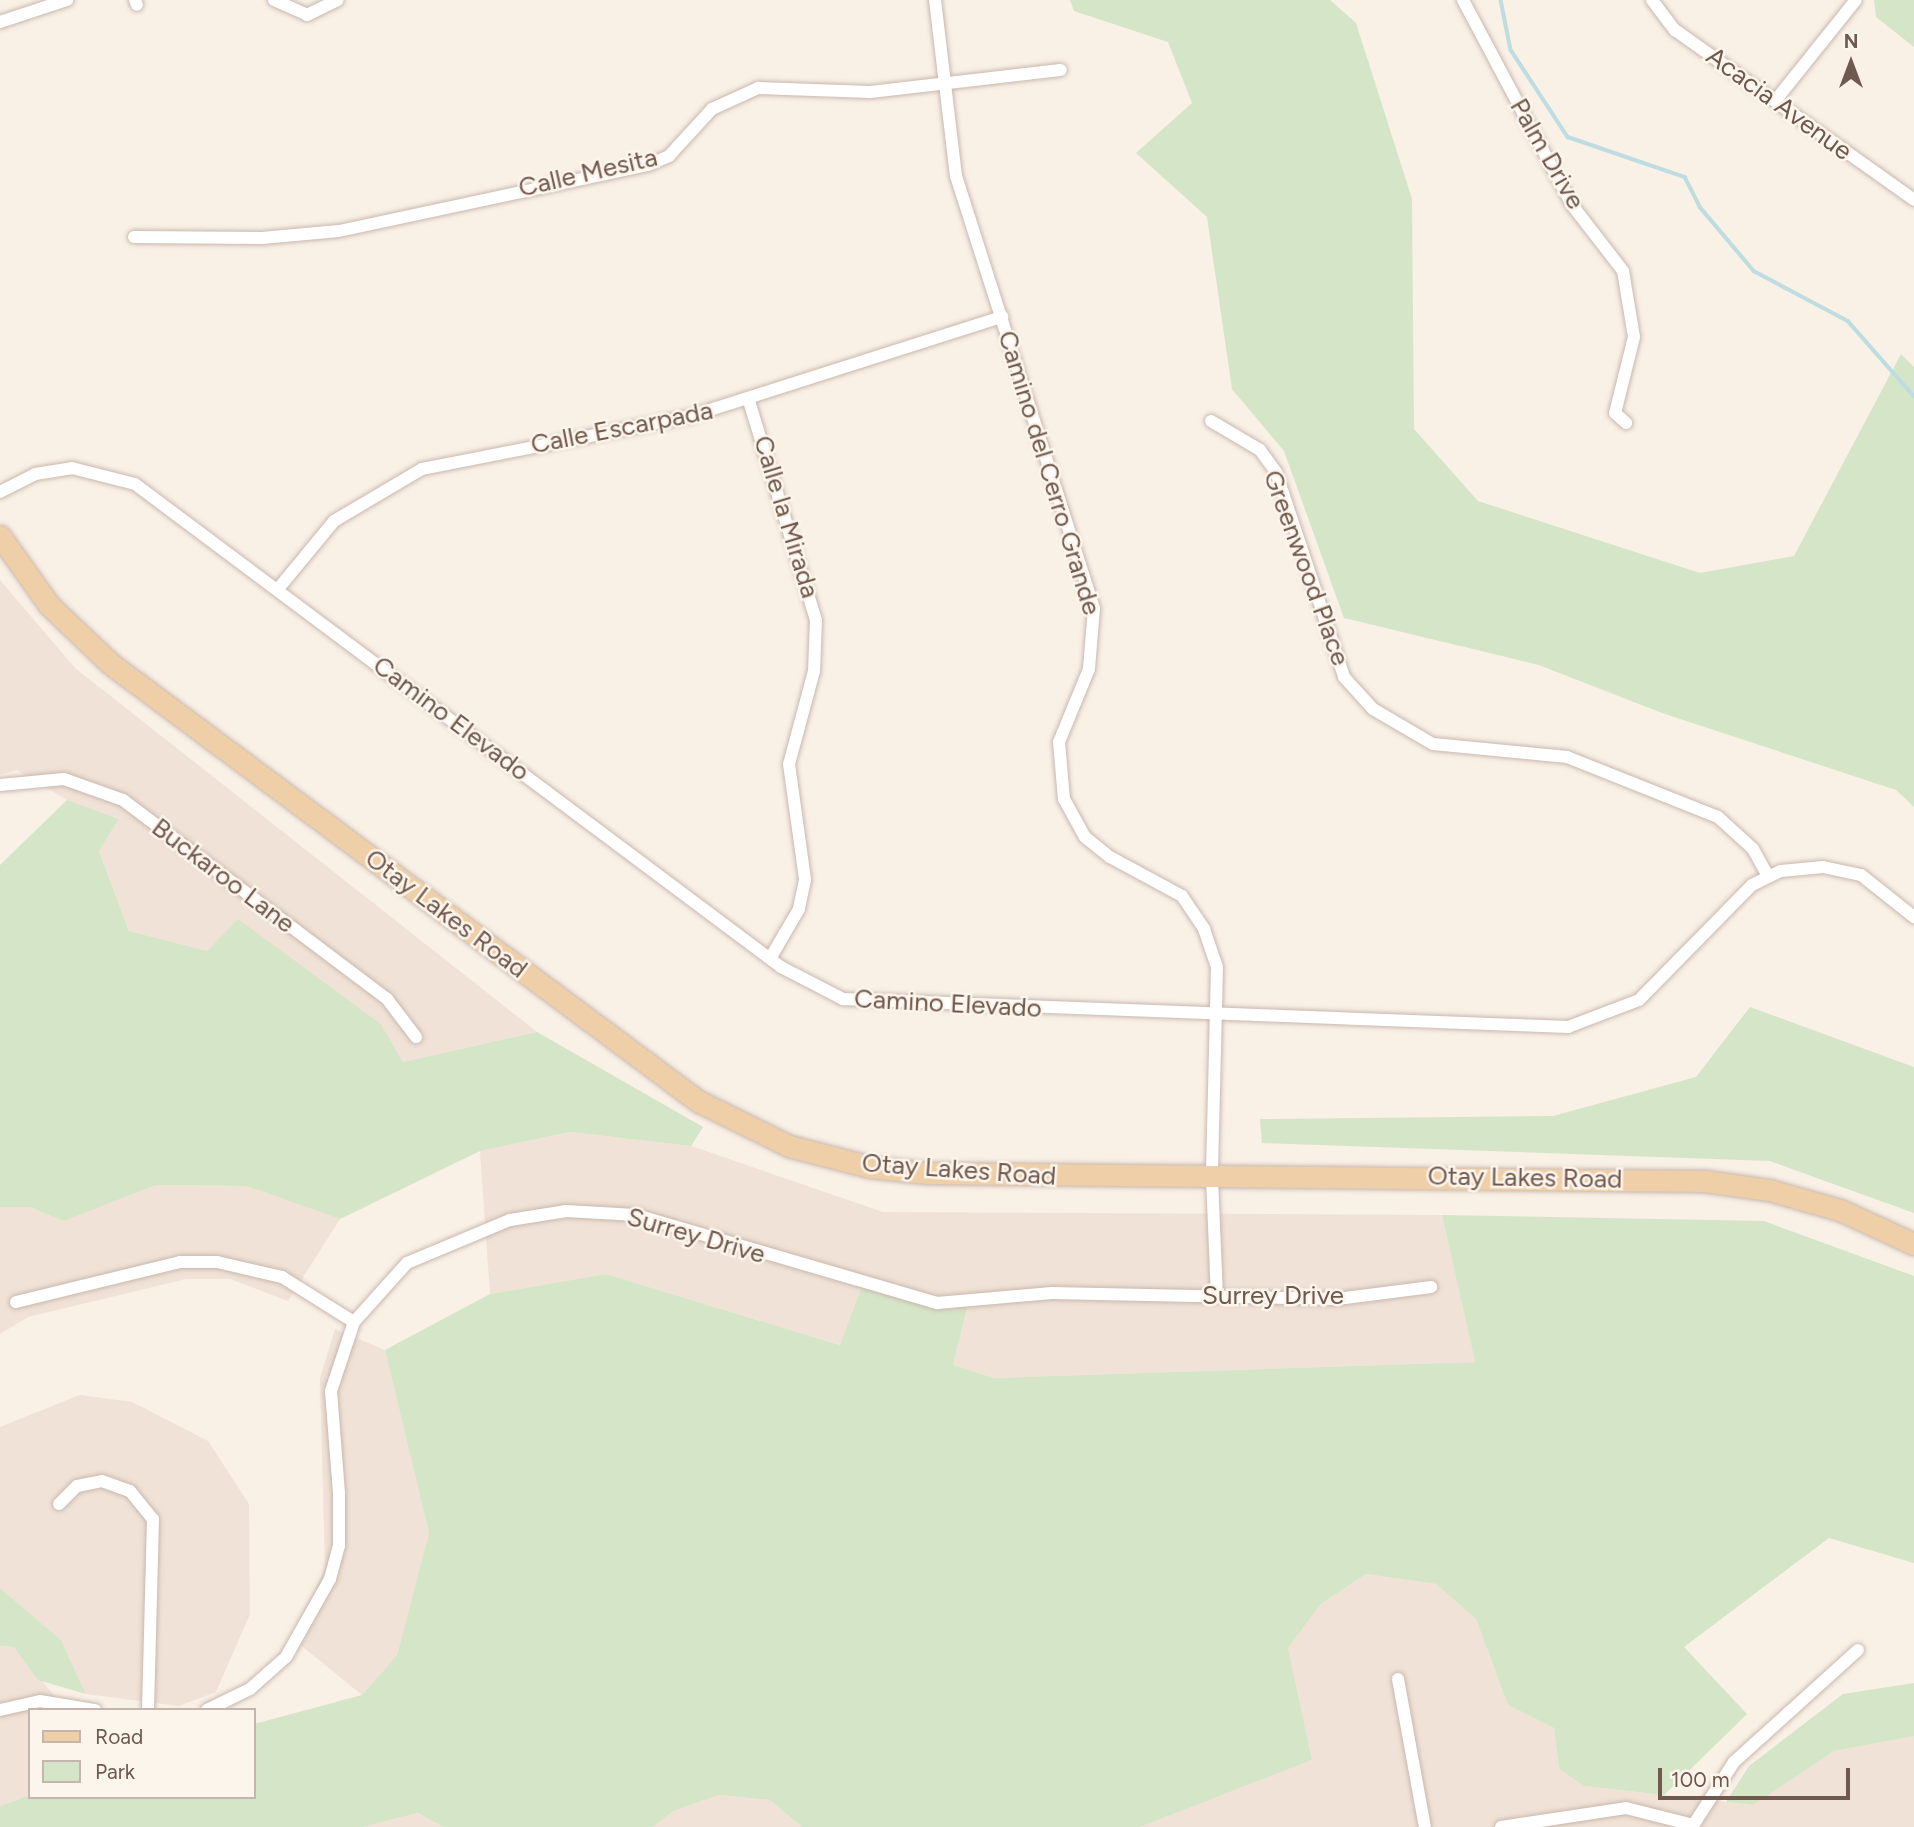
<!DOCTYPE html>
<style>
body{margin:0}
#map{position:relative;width:1914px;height:1827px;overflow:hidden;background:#f9f0e6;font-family:Figtree,sans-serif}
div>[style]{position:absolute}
.residential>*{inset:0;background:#f0e2d6}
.green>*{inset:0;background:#d5e5c7}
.stream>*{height:3.5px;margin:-1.75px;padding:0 1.75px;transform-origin:1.75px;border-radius:1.75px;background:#bddde0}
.roads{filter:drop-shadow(0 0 2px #c9b8ae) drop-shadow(0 0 2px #c9b8ae)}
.street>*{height:12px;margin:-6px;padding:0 6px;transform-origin:6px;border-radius:6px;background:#fff}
.primary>*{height:21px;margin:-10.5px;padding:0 10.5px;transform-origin:10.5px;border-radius:10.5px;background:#efcfa7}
span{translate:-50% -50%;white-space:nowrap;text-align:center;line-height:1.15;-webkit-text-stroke:5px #fcf5ec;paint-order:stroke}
.street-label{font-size:26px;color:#6f584e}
.legend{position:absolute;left:28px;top:1708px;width:228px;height:91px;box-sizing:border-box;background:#fcf5ec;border:2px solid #c4b6ad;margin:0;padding:9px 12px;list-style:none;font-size:21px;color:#6f584e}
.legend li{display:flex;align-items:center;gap:14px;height:35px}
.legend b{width:35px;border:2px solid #c4b6ad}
.north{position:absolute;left:1816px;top:28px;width:70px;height:70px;-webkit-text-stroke:5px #fcf5ec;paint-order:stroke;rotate:0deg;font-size:19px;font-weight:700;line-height:28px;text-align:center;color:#6f584e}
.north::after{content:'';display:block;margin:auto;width:24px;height:32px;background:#6f584e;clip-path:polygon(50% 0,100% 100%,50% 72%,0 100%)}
.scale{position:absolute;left:1658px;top:1768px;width:192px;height:32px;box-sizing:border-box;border:4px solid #6f584e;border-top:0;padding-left:9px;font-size:21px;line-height:24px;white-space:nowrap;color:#6f584e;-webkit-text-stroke:5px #fcf5ec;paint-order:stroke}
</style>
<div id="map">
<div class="residential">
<div style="clip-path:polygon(0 580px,75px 668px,537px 1032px,403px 1062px,381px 1024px,238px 920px,207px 951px,129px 931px,99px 851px,119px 819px,67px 800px,17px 770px,0 775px)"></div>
<div style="clip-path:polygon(570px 1132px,691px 1146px,883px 1212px,1442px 1215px,1475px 1362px,994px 1378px,953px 1365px,969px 1302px,841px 1345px,606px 1274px,490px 1294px,480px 1151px)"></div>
<div style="clip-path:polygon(156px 1185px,248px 1186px,340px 1219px,288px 1301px,230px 1279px,186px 1279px,28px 1317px,0 1334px,0 1207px,29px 1207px,64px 1221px)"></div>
<div style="clip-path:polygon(335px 1329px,385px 1350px,429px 1533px,397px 1655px,362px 1695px,292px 1638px,325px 1568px,320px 1378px)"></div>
<div style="clip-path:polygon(80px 1395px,132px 1402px,208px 1441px,249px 1504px,250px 1614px,216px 1692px,179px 1706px,86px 1694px,61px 1640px,0 1588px,0 1427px)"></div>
<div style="clip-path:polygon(1366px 1574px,1436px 1584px,1476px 1619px,1508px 1705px,1554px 1728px,1559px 1769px,1584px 1786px,1752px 1805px,1834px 1751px,1914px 1736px,1914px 1827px,1140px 1827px,1312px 1760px,1288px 1648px,1321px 1604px)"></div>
<div style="clip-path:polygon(0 1646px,14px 1647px,66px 1710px,30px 1710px,30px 1795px,0 1806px)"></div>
<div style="clip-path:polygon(719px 1795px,770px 1800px,802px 1827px,653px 1827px,673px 1811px)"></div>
<div style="clip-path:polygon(418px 1813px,443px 1827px,363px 1827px)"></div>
</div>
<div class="green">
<div style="clip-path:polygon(1070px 0,1330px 0,1356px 23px,1412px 199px,1414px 429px,1478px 501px,1700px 573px,1794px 556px,1901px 354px,1914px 367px,1914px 807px,1896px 790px,1662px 713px,1539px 665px,1344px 618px,1284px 451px,1232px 389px,1207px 217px,1136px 153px,1192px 103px,1168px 42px,1074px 11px)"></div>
<div style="clip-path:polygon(1874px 0,1914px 0,1914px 47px,1876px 17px)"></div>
<div style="clip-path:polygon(67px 800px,119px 819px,99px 851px,129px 931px,207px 951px,238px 919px,381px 1024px,403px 1062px,537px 1032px,703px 1127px,691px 1146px,570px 1132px,480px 1151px,340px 1219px,247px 1186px,156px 1185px,64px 1221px,29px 1207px,0 1207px,0 865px)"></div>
<div style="clip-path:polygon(1750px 1007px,1914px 1067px,1914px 1213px,1770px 1161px,1262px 1143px,1260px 1119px,1553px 1116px,1696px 1077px)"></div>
<div style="clip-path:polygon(1442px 1215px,1764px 1221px,1914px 1276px,1914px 1563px,1829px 1538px,1684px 1647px,1747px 1714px,1664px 1795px,1584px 1786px,1559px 1769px,1554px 1728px,1508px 1705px,1476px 1619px,1436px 1584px,1366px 1574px,1321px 1604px,1288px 1648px,1312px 1760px,1140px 1827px,802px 1827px,770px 1800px,719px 1795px,673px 1811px,653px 1827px,443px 1827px,418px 1813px,363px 1827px,0 1827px,0 1806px,30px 1795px,254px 1797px,254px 1724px,362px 1695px,397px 1655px,429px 1533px,385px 1350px,490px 1294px,606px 1274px,840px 1345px,862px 1287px,969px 1301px,953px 1365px,994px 1378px,1475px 1362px)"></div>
<div style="clip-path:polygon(0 1588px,61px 1640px,86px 1694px,38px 1680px,14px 1647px,0 1646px)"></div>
<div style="clip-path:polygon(1914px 1683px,1914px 1736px,1834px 1751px,1753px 1805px,1726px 1802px,1749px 1766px,1843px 1694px)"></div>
</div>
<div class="stream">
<div style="left:1501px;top:0;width:51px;rotate:78.7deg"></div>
<div style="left:1511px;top:50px;width:104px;rotate:56.8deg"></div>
<div style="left:1568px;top:137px;width:124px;rotate:18.9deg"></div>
<div style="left:1685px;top:177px;width:34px;rotate:63deg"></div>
<div style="left:1700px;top:207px;width:84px;rotate:49.8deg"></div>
<div style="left:1754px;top:271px;width:106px;rotate:28deg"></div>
<div style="left:1848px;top:321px;width:100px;rotate:48.7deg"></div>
</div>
<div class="roads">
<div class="street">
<div style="left:135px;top:0;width:5px;rotate:68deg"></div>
<div style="left:274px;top:0;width:36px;rotate:24deg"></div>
<div style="left:307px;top:15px;width:34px;rotate:-26deg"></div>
<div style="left:935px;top:0;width:177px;rotate:83.2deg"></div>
<div style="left:956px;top:176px;width:454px;rotate:72.3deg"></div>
<div style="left:1094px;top:608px;width:61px;rotate:94.7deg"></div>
<div style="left:1089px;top:669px;width:79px;rotate:112.3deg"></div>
<div style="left:1059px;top:742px;width:57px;rotate:85deg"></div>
<div style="left:1064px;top:799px;width:43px;rotate:61.1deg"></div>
<div style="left:1085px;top:837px;width:32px;rotate:39deg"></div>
<div style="left:1110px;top:857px;width:82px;rotate:28.4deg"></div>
<div style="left:1182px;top:896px;width:40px;rotate:56deg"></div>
<div style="left:1204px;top:929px;width:40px;rotate:71.1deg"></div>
<div style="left:1217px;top:967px;width:211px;rotate:91.4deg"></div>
<div style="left:1212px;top:1178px;width:118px;rotate:87.6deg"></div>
<div style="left:1463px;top:0;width:232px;rotate:62deg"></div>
<div style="left:1572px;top:205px;width:83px;rotate:52.3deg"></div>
<div style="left:1623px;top:271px;width:67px;rotate:80.5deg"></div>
<div style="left:1634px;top:337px;width:78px;rotate:104deg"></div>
<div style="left:1615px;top:413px;width:15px;rotate:42deg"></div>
<div style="left:1652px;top:0;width:38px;rotate:53deg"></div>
<div style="left:1675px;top:30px;width:293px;rotate:35.4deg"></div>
<div style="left:0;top:22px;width:71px;rotate:-18.2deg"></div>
<div style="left:1775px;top:101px;width:129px;rotate:-51.3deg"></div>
<div style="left:134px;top:237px;width:128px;rotate:0.4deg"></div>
<div style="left:262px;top:238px;width:77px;rotate:-5.2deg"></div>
<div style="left:339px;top:231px;width:316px;rotate:-12.1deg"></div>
<div style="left:648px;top:165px;width:23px;rotate:-23deg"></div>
<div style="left:669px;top:156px;width:64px;rotate:-47.5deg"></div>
<div style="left:712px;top:109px;width:51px;rotate:-24.5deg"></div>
<div style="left:758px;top:88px;width:112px;rotate:2deg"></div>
<div style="left:870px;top:92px;width:192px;rotate:-6.6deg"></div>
<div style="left:749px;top:401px;width:229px;rotate:73deg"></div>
<div style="left:816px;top:620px;width:51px;rotate:92.2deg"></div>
<div style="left:814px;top:671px;width:96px;rotate:105deg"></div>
<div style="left:789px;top:764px;width:117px;rotate:82.1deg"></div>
<div style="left:805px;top:880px;width:30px;rotate:102deg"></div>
<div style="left:799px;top:909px;width:56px;rotate:120.3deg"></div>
<div style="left:1211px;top:421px;width:57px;rotate:30.6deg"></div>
<div style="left:1260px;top:450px;width:27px;rotate:54deg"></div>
<div style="left:1276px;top:472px;width:216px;rotate:71.6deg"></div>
<div style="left:1344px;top:677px;width:43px;rotate:47.8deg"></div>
<div style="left:1373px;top:709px;width:69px;rotate:30.3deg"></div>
<div style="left:1433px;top:744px;width:135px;rotate:5.5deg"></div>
<div style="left:1567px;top:757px;width:162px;rotate:21.7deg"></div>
<div style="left:1718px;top:817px;width:47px;rotate:42.4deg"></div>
<div style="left:1753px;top:849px;width:31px;rotate:61deg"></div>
<div style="left:0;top:492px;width:39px;rotate:-27deg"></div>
<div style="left:35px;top:474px;width:37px;rotate:-9deg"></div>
<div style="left:72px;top:468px;width:65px;rotate:14.3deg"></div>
<div style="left:135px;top:484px;width:807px;rotate:36.78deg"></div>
<div style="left:781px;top:967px;width:70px;rotate:27.3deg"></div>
<div style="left:843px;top:999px;width:726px;rotate:2.21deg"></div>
<div style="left:1568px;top:1027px;width:76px;rotate:-20.8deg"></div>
<div style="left:1639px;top:1000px;width:161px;rotate:-45.5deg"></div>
<div style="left:1752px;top:885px;width:32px;rotate:-26deg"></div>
<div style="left:1781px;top:871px;width:42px;rotate:-5.4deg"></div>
<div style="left:1823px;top:867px;width:39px;rotate:12deg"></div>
<div style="left:1861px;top:875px;width:68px;rotate:38.4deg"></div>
<div style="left:278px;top:589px;width:88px;rotate:-50.5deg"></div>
<div style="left:334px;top:521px;width:102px;rotate:-30.6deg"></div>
<div style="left:422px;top:469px;width:271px;rotate:-11.1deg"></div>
<div style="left:688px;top:417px;width:330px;rotate:-17.7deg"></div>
<div style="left:0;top:785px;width:64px;rotate:-5.4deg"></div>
<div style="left:64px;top:779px;width:63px;rotate:19.6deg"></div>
<div style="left:123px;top:800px;width:331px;rotate:37deg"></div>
<div style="left:387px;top:999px;width:48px;rotate:52.7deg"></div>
<div style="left:16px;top:1302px;width:169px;rotate:-13.7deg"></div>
<div style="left:180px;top:1262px;width:37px"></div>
<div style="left:217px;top:1262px;width:67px;rotate:13deg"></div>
<div style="left:282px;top:1277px;width:85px;rotate:32deg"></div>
<div style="left:59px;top:1504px;width:25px;rotate:-45deg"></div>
<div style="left:77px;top:1486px;width:25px;rotate:-11deg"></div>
<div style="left:102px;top:1481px;width:30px;rotate:20deg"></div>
<div style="left:130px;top:1491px;width:36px;rotate:51deg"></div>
<div style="left:153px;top:1519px;width:191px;rotate:91.5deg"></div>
<div style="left:1398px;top:1679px;width:150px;rotate:79.7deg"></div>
<div style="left:0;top:1710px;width:41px;rotate:-12.7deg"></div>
<div style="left:40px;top:1701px;width:56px;rotate:9.3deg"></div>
<div style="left:207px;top:1710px;width:48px;rotate:-26deg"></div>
<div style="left:250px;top:1689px;width:48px;rotate:-41.6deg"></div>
<div style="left:286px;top:1657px;width:90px;rotate:-60.6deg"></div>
<div style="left:330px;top:1579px;width:34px;rotate:-75deg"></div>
<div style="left:339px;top:1546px;width:53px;rotate:-90deg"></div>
<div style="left:339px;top:1493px;width:102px;rotate:-94.5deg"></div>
<div style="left:331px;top:1391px;width:73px;rotate:-71.6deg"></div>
<div style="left:354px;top:1322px;width:79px;rotate:-48.1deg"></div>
<div style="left:407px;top:1263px;width:112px;rotate:-22.7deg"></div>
<div style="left:510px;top:1220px;width:57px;rotate:-9.1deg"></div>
<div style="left:566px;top:1211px;width:70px;rotate:3.3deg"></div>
<div style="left:636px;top:1215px;width:314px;rotate:16.3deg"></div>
<div style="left:937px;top:1303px;width:115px;rotate:-5deg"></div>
<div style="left:1052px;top:1293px;width:285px;rotate:1.2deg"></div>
<div style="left:1337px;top:1299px;width:95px;rotate:-7.3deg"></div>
<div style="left:1501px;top:1827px;width:126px;rotate:-8.6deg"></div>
<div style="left:1626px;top:1808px;width:69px;rotate:14.2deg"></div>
<div style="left:1692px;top:1827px;width:77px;rotate:-57.1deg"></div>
<div style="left:1734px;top:1762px;width:167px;rotate:-42.1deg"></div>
</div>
<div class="primary">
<div style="left:0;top:536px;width:85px;rotate:54.6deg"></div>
<div style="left:49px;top:605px;width:86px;rotate:43.6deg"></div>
<div style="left:111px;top:664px;width:732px;rotate:36.67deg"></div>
<div style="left:698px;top:1101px;width:102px;rotate:26.3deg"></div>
<div style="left:789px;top:1146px;width:84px;rotate:14.5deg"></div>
<div style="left:870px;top:1167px;width:57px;rotate:6deg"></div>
<div style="left:927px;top:1173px;width:778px;rotate:0.59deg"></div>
<div style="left:1705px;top:1181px;width:65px;rotate:8deg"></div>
<div style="left:1769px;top:1190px;width:74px;rotate:15.7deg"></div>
<div style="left:1840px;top:1210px;width:81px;rotate:24.7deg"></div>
</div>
</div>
<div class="street-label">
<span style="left:1779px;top:104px;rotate:36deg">Acacia Avenue</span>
<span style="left:1547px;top:154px;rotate:60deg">Palm Drive</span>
<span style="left:588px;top:173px;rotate:-13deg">Calle Mesita</span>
<span style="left:622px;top:428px;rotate:-11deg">Calle Escarpada</span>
<span style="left:1049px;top:473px;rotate:73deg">Camino del Cerro Grande</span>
<span style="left:786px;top:517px;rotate:73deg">Calle la Mirada</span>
<span style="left:1306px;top:568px;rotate:70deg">Greenwood Place</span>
<span style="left:451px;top:719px;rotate:37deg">Camino Elevado</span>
<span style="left:223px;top:876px;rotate:37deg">Buckaroo Lane</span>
<span style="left:446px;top:914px;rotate:37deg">Otay Lakes Road</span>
<span style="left:948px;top:1004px;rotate:3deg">Camino Elevado</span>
<span style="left:959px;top:1170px;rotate:4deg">Otay Lakes Road</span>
<span style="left:1525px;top:1178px;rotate:1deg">Otay Lakes Road</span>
<span style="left:696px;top:1236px;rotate:16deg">Surrey Drive</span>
<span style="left:1273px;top:1296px">Surrey Drive</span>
</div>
<ul class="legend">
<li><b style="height:9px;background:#efcfa7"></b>Road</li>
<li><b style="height:19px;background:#d5e5c7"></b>Park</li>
</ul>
<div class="north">N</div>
<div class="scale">100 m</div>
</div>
